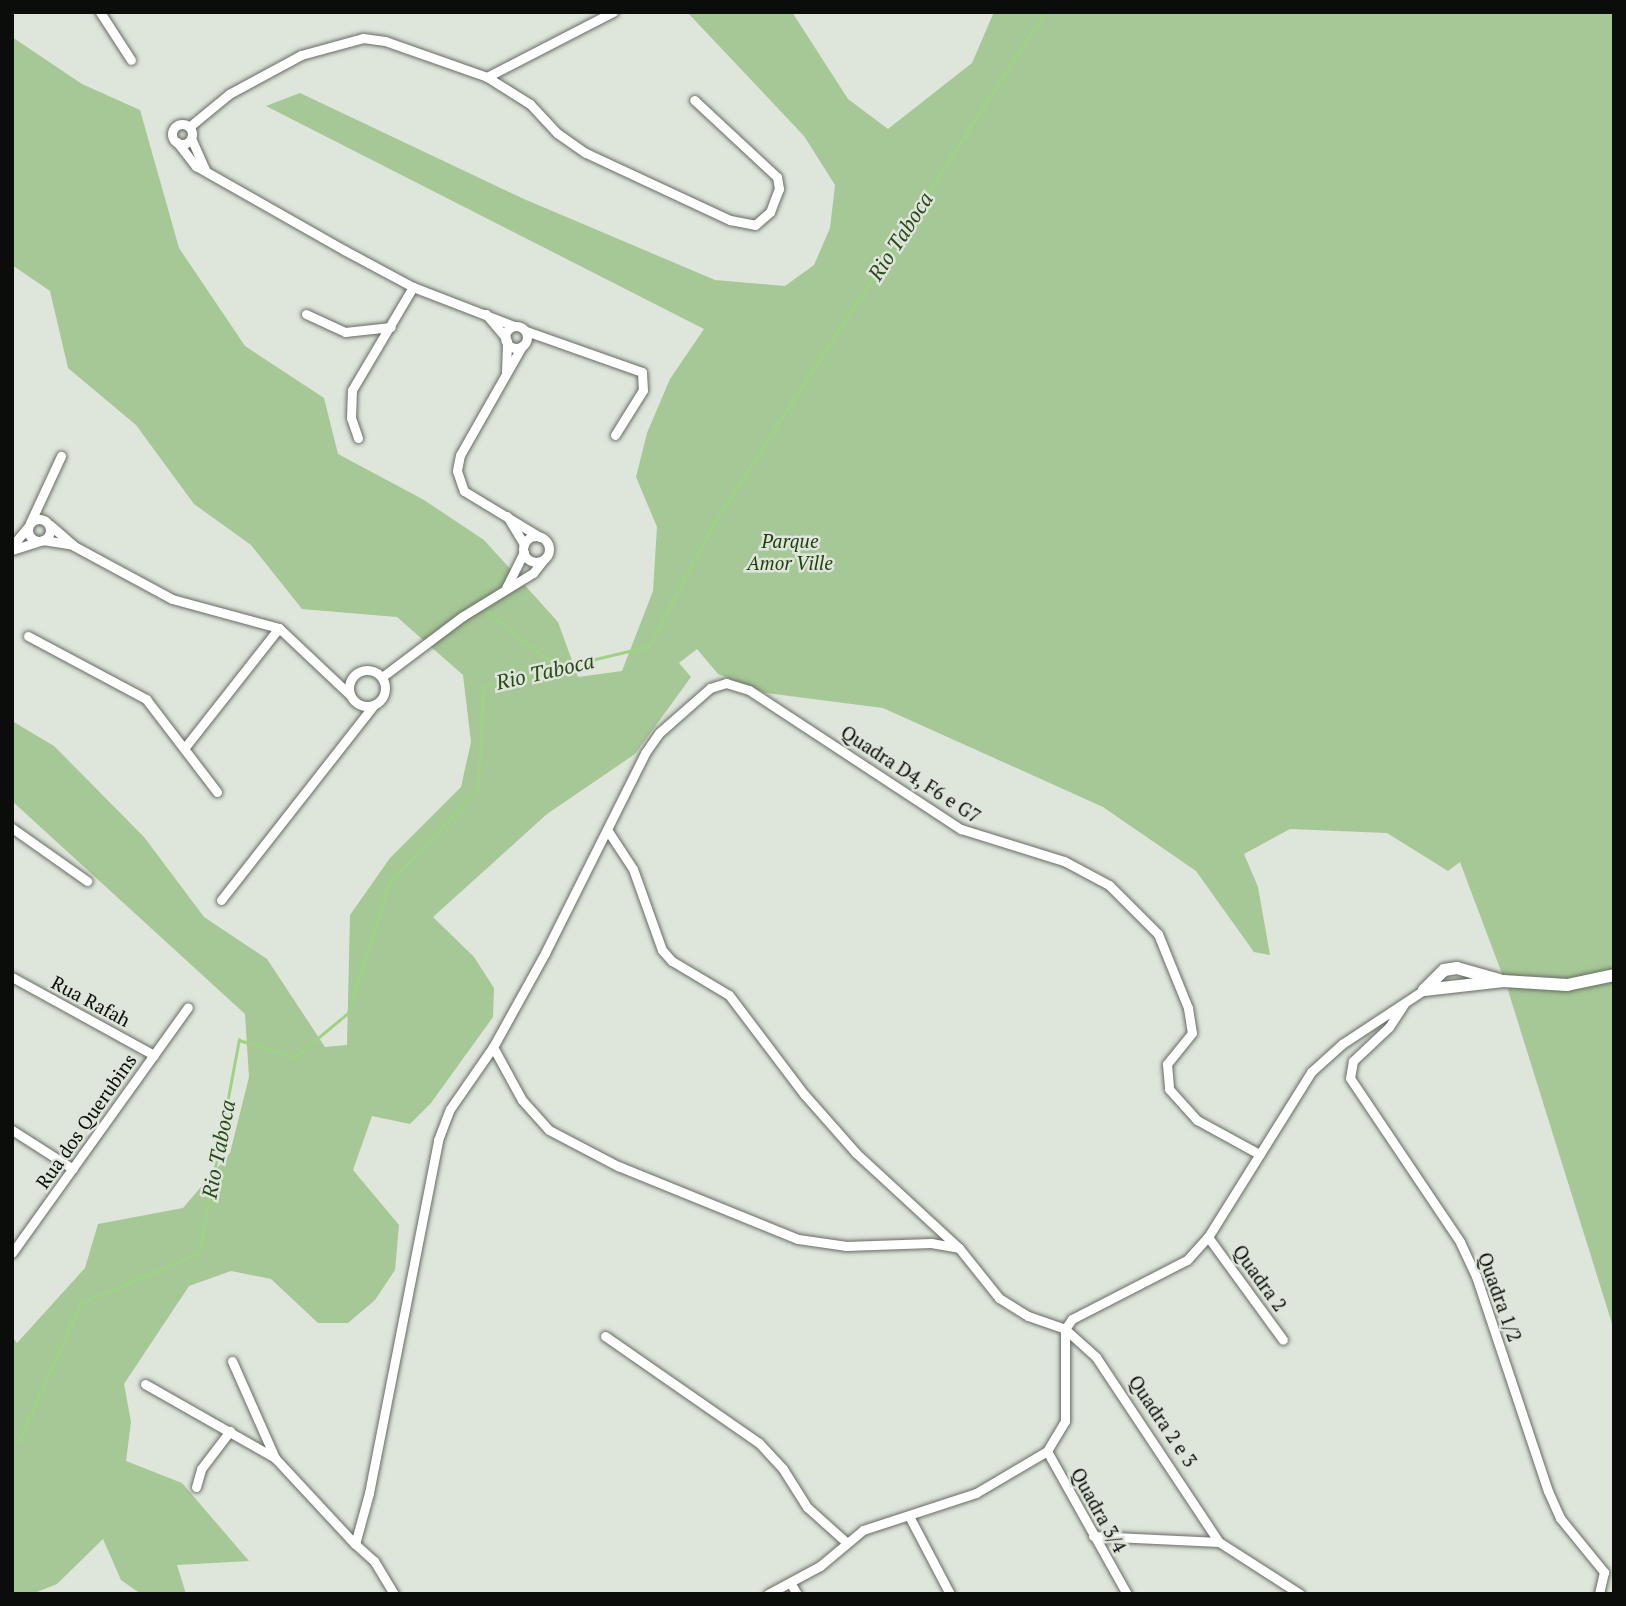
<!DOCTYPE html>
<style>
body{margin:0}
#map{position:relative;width:1626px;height:1606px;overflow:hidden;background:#dee5db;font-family:"PT Serif",serif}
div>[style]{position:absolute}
.green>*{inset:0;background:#a6c796}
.stream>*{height:2.5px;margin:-1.25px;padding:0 1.25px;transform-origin:1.25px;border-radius:1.25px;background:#9fd286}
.roads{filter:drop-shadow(0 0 2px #676d64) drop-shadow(0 0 2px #676d64)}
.street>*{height:9px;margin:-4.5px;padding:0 4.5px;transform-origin:4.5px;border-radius:4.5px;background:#fff}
.street>.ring{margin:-4.5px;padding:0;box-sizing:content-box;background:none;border:9px solid #fff;border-radius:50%}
.secondary>*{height:12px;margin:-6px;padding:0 6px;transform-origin:6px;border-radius:6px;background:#fff}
span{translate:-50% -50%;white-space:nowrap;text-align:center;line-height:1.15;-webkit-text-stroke:5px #dee5db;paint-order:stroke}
.park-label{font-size:19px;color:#1f3f0a;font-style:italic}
.street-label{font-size:19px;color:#0b0d0a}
.water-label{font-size:21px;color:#294916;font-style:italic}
.frame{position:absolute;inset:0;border:14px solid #0b0d0a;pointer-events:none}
</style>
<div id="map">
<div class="green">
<div style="clip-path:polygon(687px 12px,792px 12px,848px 99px,888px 129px,972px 63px,994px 12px,1614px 12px,1614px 1330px,1507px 987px,1460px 862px,1448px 871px,1387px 833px,1290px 829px,1244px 854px,1258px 887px,1270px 955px,1254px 952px,1196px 871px,1103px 807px,883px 708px,766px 693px,718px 674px,697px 649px,679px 663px,691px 677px,635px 754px,547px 814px,433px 917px,474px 957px,494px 988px,493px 1017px,431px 1103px,410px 1124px,372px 1116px,353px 1170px,399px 1225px,395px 1270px,375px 1300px,348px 1323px,318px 1323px,271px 1279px,231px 1271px,189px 1286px,124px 1384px,131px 1422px,126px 1461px,182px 1483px,249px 1561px,177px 1565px,186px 1594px,141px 1594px,121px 1580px,103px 1539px,57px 1584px,32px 1594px,12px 1594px,12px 1337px,17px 1343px,85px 1268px,98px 1224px,183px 1208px,230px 1153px,249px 1077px,245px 1014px,12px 801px,12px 721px,54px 746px,144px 837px,204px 917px,267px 959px,325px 1047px,347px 1045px,350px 915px,390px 858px,461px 787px,471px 742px,463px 675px,397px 617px,302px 609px,251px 545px,194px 504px,136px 425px,68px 368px,50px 291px,12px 265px,12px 37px,82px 84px,140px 110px,179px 248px,245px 346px,324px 398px,338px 454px,424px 500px,484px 540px,558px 622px,578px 677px,622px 671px,653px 591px,657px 527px,636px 477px,647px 433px,670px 379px,704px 329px,266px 106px,300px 93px,524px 199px,715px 280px,785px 286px,814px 265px,830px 228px,835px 185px,804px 136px)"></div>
</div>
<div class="stream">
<div style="left:485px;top:610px;width:92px;rotate:38.4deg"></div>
<div style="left:12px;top:1445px;width:8px;rotate:-30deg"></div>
<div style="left:19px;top:1441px;width:151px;rotate:-65.8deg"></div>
<div style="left:81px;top:1303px;width:128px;rotate:-23deg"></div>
<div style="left:199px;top:1253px;width:217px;rotate:-79.4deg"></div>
<div style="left:239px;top:1040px;width:59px;rotate:16.9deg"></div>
<div style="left:295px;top:1057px;width:69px;rotate:-39.7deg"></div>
<div style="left:348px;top:1013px;width:136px;rotate:-72.5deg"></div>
<div style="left:389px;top:883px;width:129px;rotate:-46.3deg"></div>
<div style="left:478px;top:790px;width:104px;rotate:-87.2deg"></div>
<div style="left:483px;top:686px;width:171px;rotate:-13.5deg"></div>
<div style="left:649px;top:646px;width:139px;rotate:-62.1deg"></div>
<div style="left:714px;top:523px;width:609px;rotate:-57.07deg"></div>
</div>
<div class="roads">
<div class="street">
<div style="left:100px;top:12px;width:57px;rotate:57.1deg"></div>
<div style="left:487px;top:77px;width:142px;rotate:-27.3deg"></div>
<div class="ring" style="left:172px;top:124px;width:11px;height:11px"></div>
<div style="left:189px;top:127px;width:52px;rotate:-39.5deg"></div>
<div style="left:229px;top:94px;width:82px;rotate:-28.4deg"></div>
<div style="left:301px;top:55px;width:64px;rotate:-15.3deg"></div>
<div style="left:363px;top:38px;width:22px;rotate:8deg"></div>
<div style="left:385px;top:41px;width:108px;rotate:19.4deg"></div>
<div style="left:487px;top:77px;width:51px;rotate:32.1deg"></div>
<div style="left:530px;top:104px;width:40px;rotate:47deg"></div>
<div style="left:557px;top:133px;width:35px;rotate:35deg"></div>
<div style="left:586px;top:153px;width:159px;rotate:25deg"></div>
<div style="left:730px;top:220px;width:25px;rotate:11deg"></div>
<div style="left:755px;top:225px;width:20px;rotate:-41deg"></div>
<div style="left:770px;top:212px;width:25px;rotate:-69deg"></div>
<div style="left:779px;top:189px;width:12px;rotate:-99deg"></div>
<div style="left:777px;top:177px;width:113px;rotate:-137.1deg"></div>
<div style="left:191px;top:138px;width:35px;rotate:66deg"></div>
<div style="left:177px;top:142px;width:31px;rotate:52deg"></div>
<div style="left:196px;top:166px;width:170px;rotate:29.6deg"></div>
<div style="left:344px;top:250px;width:78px;rotate:28.2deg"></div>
<div style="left:413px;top:287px;width:108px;rotate:21.1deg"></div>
<div style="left:306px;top:314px;width:43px;rotate:24.8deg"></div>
<div style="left:345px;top:332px;width:46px;rotate:-6.2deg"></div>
<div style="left:486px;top:314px;width:31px;rotate:50deg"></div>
<div class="ring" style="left:505px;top:326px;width:13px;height:13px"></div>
<div style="left:526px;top:331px;width:123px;rotate:19.5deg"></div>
<div style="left:642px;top:372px;width:18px;rotate:87deg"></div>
<div style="left:643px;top:390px;width:53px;rotate:121.9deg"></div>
<div style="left:522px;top:346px;width:125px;rotate:119.6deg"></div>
<div style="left:460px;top:455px;width:16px;rotate:101deg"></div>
<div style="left:457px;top:471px;width:21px;rotate:71deg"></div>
<div style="left:464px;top:491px;width:89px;rotate:31.2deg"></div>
<div style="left:506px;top:372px;width:31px;rotate:-88deg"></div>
<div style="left:358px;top:438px;width:21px;rotate:-109deg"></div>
<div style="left:351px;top:418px;width:28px;rotate:-88deg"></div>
<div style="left:352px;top:390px;width:120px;rotate:-59.4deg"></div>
<div style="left:507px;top:516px;width:33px;rotate:59deg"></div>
<div class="ring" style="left:28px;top:519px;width:13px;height:13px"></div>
<div style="left:30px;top:523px;width:74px;rotate:-65.2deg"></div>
<div style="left:50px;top:525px;width:32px;rotate:41deg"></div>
<div style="left:74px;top:546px;width:111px;rotate:28.4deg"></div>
<div style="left:172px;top:599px;width:111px;rotate:15.2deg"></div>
<div style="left:279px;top:628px;width:98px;rotate:43.3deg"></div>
<div class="ring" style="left:523px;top:536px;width:17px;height:17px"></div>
<div style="left:43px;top:540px;width:30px;rotate:9deg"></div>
<div style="left:12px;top:546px;width:25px;rotate:-50deg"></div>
<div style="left:12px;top:550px;width:28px;rotate:-18deg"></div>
<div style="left:506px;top:588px;width:40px;rotate:-63.4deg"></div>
<div style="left:28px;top:636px;width:134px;rotate:28.1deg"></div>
<div style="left:146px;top:699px;width:117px;rotate:52.6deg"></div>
<div class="ring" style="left:349px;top:670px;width:27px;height:27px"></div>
<div style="left:382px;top:677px;width:101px;rotate:-37deg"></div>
<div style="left:463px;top:616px;width:82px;rotate:-31.6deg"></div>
<div style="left:533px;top:573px;width:16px;rotate:-52deg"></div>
<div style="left:186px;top:746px;width:150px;rotate:-51.8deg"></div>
<div style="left:12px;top:828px;width:92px;rotate:35.2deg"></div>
<div style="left:608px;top:831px;width:45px;rotate:56.7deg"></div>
<div style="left:633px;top:869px;width:86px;rotate:70.3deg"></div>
<div style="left:662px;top:950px;width:15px;rotate:48deg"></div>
<div style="left:672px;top:961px;width:66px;rotate:30.8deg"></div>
<div style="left:729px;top:995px;width:124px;rotate:52.9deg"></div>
<div style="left:804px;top:1094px;width:79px;rotate:48.6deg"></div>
<div style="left:856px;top:1153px;width:140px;rotate:42.7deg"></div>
<div style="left:221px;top:900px;width:248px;rotate:-51.9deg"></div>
<div style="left:12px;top:977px;width:162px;rotate:28.8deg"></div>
<div style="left:1404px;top:1004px;width:27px;rotate:123deg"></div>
<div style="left:1389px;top:1027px;width:50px;rotate:136.6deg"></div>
<div style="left:1353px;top:1061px;width:17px;rotate:100deg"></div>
<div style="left:1350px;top:1078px;width:197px;rotate:56.1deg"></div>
<div style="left:1460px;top:1242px;width:38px;rotate:65deg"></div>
<div style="left:1476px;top:1276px;width:227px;rotate:71.5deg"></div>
<div style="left:1548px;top:1491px;width:30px;rotate:66deg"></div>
<div style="left:1560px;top:1518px;width:70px;rotate:50.8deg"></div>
<div style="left:1604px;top:1572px;width:23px;rotate:103deg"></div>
<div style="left:493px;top:1047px;width:60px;rotate:61.3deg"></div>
<div style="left:522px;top:1100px;width:40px;rotate:48deg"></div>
<div style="left:549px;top:1130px;width:78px;rotate:27.6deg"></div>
<div style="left:618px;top:1166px;width:194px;rotate:22.1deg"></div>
<div style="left:798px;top:1239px;width:49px;rotate:8.3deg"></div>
<div style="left:846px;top:1246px;width:85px;rotate:-2deg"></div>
<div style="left:931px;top:1243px;width:28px;rotate:10deg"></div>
<div style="left:959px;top:1248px;width:64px;rotate:51.3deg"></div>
<div style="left:999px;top:1298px;width:34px;rotate:32deg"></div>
<div style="left:1028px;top:1316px;width:39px;rotate:19deg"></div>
<div style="left:1065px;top:1329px;width:42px;rotate:42.1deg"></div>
<div style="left:1096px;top:1357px;width:222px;rotate:56.4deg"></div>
<div style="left:1219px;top:1542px;width:96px;rotate:32.7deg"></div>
<div style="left:12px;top:1130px;width:72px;rotate:32.6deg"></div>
<div style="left:1208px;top:1237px;width:127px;rotate:53.9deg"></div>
<div style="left:12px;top:1253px;width:302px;rotate:-54.4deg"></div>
<div style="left:605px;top:1336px;width:188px;rotate:34.8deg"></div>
<div style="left:759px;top:1443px;width:35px;rotate:47deg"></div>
<div style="left:783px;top:1469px;width:45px;rotate:57.7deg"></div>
<div style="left:807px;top:1507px;width:52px;rotate:41.9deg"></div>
<div style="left:232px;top:1361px;width:106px;rotate:66.1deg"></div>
<div style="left:275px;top:1458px;width:117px;rotate:47.1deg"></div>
<div style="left:145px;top:1384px;width:150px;rotate:29.6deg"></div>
<div style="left:1047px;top:1451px;width:164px;rotate:60.8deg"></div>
<div style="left:196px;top:1487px;width:19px;rotate:-74deg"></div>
<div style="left:201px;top:1469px;width:48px;rotate:-52.7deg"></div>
<div style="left:909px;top:1516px;width:88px;rotate:62.3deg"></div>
<div style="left:1093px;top:1536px;width:126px;rotate:2.7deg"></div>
<div style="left:791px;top:1584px;width:12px;rotate:59deg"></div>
<div style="left:394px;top:1594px;width:39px;rotate:-121deg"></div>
<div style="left:374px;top:1561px;width:25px;rotate:-138deg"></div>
<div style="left:355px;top:1544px;width:53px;rotate:-74.6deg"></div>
<div style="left:369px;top:1493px;width:360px;rotate:-78.9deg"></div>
<div style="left:438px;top:1140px;width:33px;rotate:-69deg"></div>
<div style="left:450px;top:1109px;width:75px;rotate:-55.3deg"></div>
<div style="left:493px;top:1047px;width:107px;rotate:-61deg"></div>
<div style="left:545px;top:953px;width:224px;rotate:-63.4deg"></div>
<div style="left:645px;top:753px;width:24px;rotate:-55deg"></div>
<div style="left:659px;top:733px;width:68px;rotate:-41.4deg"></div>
<div style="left:710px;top:688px;width:17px;rotate:-17deg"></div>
<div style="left:726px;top:683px;width:24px;rotate:17deg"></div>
<div style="left:749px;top:690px;width:254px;rotate:33.3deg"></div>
<div style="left:961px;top:829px;width:108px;rotate:17.3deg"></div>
<div style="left:1064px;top:861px;width:51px;rotate:28.1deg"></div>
<div style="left:1109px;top:885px;width:69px;rotate:45deg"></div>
<div style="left:1158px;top:934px;width:80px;rotate:67.9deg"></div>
<div style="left:1188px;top:1008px;width:25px;rotate:81deg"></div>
<div style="left:1192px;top:1033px;width:40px;rotate:129deg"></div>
<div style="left:1167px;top:1064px;width:25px;rotate:85deg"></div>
<div style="left:1169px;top:1089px;width:42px;rotate:47.9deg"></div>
<div style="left:1197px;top:1120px;width:71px;rotate:28.7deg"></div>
<div style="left:768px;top:1594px;width:59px;rotate:-28.3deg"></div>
<div style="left:820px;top:1566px;width:56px;rotate:-39.9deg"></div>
<div style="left:863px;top:1530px;width:119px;rotate:-18.1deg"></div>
<div style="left:976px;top:1493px;width:82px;rotate:-30.6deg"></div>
<div style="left:1047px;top:1451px;width:35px;rotate:-59deg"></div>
<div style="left:1065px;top:1421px;width:92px;rotate:-90deg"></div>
<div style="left:1065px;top:1329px;width:12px;rotate:-55deg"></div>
<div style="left:1072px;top:1319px;width:129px;rotate:-27.2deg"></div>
<div style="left:1187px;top:1260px;width:31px;rotate:-48deg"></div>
<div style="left:1208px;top:1237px;width:195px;rotate:-58deg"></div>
<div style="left:1311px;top:1072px;width:42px;rotate:-42.1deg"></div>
<div style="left:1342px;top:1044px;width:98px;rotate:-33.4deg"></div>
</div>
<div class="secondary">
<div style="left:1424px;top:990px;width:80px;rotate:-6.5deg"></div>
<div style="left:1503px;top:981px;width:64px;rotate:3.6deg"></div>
<div style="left:1567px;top:985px;width:48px;rotate:-12deg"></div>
<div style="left:1424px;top:990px;width:28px;rotate:-45deg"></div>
<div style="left:1444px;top:970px;width:13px;rotate:-9deg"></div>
<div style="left:1457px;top:968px;width:44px;rotate:15.9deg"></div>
</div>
</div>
<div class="park-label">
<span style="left:790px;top:552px">Parque<br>Amor Ville</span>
</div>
<div class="street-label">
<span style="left:911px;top:774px;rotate:33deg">Quadra D4, F6 e G7</span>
<span style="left:91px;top:1001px;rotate:28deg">Rua Rafah</span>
<span style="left:86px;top:1121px;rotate:-55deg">Rua dos Querubins</span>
<span style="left:1260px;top:1278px;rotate:54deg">Quadra 2</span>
<span style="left:1500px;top:1297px;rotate:70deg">Quadra 1/2</span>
<span style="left:1163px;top:1421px;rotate:56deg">Quadra 2 e 3</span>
<span style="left:1099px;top:1510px;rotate:61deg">Quadra 3/4</span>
</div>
<div class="water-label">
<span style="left:900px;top:236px;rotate:-57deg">Rio Taboca</span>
<span style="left:545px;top:671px;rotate:-13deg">Rio Taboca</span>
<span style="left:218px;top:1149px;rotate:-79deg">Rio Taboca</span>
</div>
<div class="frame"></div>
</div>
